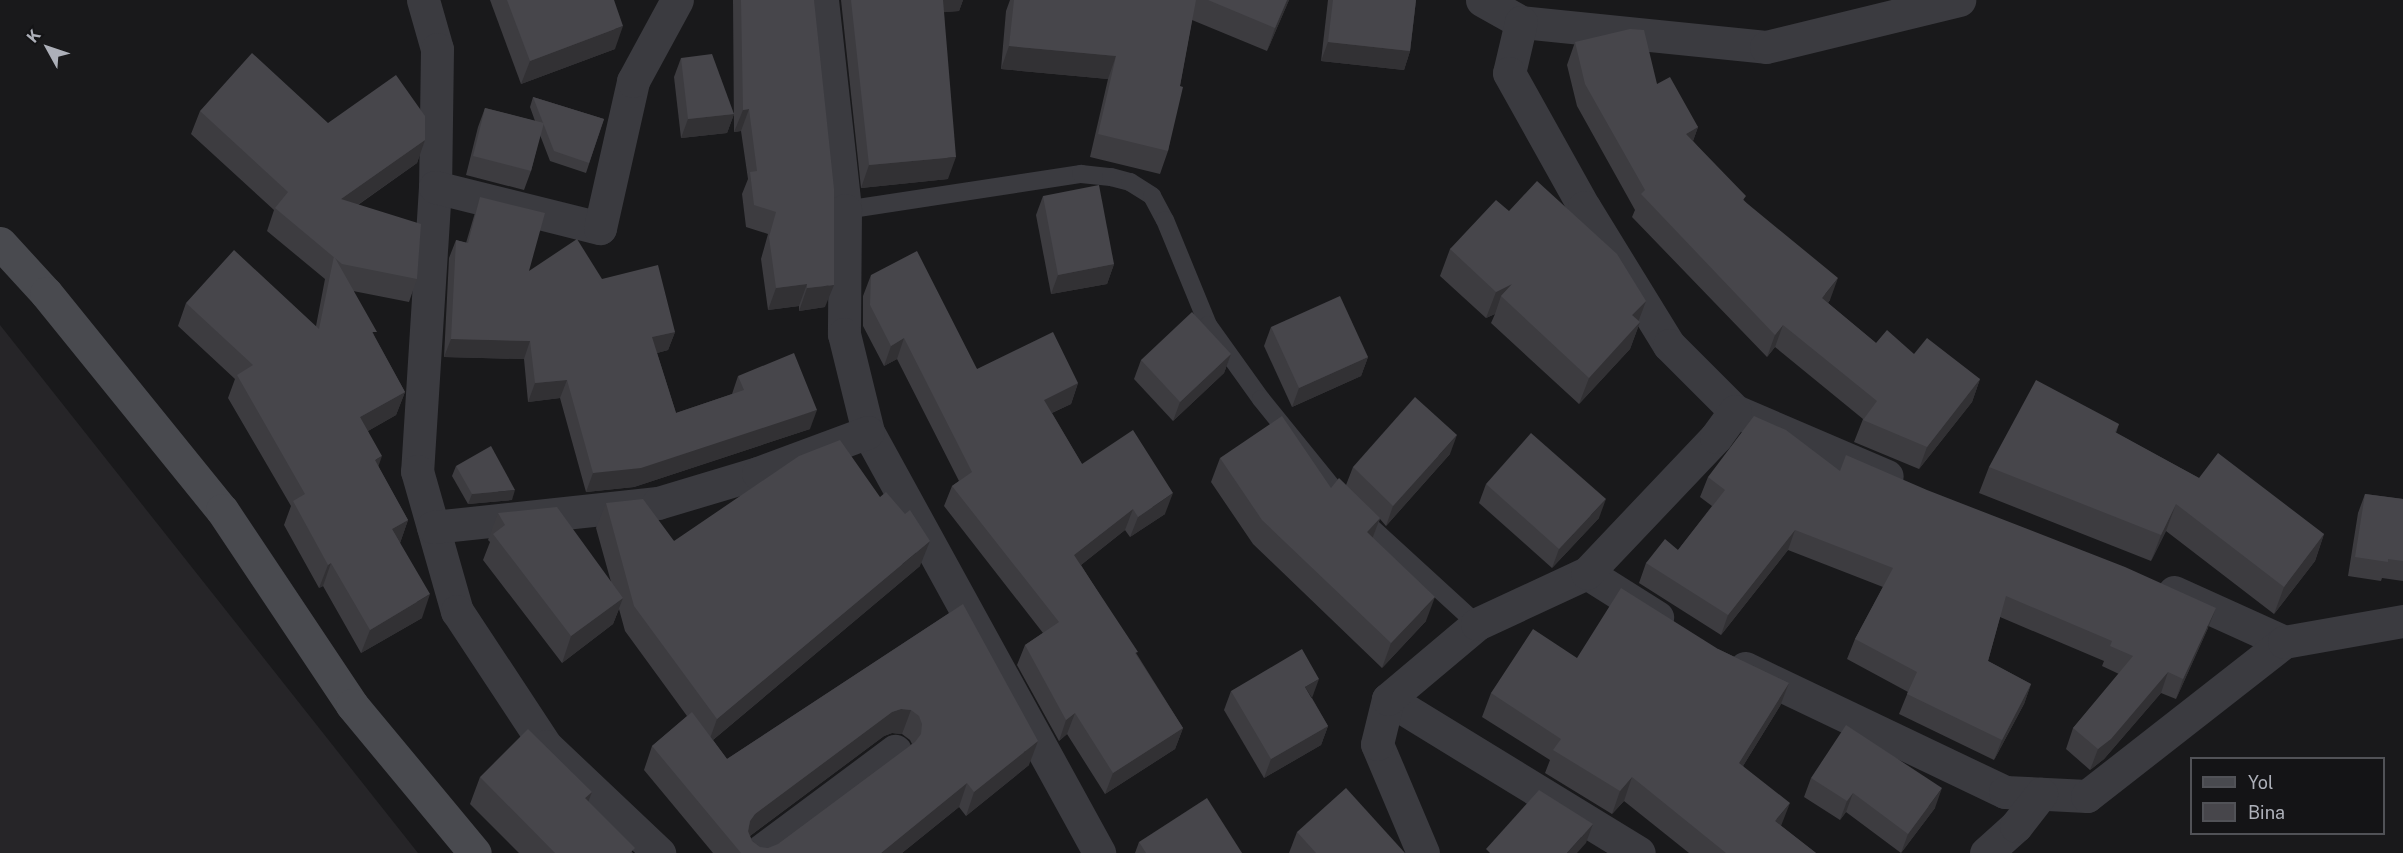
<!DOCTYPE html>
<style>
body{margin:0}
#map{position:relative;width:2403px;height:853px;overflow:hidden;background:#19191b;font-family:"Public Sans",sans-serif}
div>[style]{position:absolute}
.built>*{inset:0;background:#262528}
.lane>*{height:18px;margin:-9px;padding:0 9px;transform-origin:9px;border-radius:9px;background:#3b3b40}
.street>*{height:33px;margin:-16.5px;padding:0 16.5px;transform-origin:16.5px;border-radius:16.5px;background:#3b3b40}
.secondary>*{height:33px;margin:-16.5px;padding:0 16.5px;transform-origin:16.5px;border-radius:16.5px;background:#494a4f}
.wall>*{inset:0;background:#3d3c40}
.shaded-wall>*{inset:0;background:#323134}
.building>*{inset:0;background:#47464b}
span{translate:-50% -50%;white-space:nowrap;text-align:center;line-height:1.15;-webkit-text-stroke:5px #141416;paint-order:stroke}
.legend{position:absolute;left:2190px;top:757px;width:195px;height:78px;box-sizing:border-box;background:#141416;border:2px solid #515257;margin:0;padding:8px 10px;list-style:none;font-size:18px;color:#adb0b9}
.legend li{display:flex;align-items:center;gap:12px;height:30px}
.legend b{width:30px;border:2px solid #515257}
.north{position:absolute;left:18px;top:18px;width:60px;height:60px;-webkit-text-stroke:4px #141416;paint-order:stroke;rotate:310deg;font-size:16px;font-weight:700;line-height:24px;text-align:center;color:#adb0b9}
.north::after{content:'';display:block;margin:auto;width:21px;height:27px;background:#adb0b9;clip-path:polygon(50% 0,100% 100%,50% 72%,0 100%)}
</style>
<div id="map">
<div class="built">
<div style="clip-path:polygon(0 325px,418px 853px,0 853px)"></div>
</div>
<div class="lane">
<div style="left:845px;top:210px;width:239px;rotate:-8.7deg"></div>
<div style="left:1081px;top:174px;width:30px;rotate:6deg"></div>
<div style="left:1111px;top:177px;width:20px;rotate:15deg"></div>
<div style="left:1130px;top:182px;width:26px;rotate:32deg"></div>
<div style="left:1152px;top:196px;width:27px;rotate:62deg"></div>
<div style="left:1165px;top:220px;width:113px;rotate:67.7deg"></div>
<div style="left:1208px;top:325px;width:91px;rotate:54.4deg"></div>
<div style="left:1261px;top:399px;width:135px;rotate:51deg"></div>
<div style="left:1346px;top:504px;width:178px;rotate:42.5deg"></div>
</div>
<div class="street">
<div style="left:423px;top:0;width:51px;rotate:74.1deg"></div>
<div style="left:437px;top:49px;width:138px;rotate:90.8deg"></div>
<div style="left:435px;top:187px;width:285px;rotate:93.6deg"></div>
<div style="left:417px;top:471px;width:146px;rotate:74.1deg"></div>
<div style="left:457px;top:611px;width:162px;rotate:56.6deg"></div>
<div style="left:546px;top:746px;width:156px;rotate:43.4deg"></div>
<div style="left:822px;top:0;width:211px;rotate:83.7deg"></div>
<div style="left:845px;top:210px;width:124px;rotate:90.5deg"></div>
<div style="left:844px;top:334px;width:101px;rotate:76.2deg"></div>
<div style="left:868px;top:432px;width:480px;rotate:61.2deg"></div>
<div style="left:1482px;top:0;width:45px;rotate:29.4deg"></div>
<div style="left:1521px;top:22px;width:246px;rotate:5.8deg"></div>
<div style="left:1766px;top:47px;width:199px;rotate:-13.7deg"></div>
<div style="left:1521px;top:22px;width:52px;rotate:103.2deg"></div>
<div style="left:1509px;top:73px;width:154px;rotate:60.8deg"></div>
<div style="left:1584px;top:207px;width:162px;rotate:58.4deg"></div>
<div style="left:1669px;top:345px;width:93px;rotate:45deg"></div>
<div style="left:1735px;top:411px;width:165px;rotate:23.2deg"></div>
<div style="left:435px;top:187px;width:170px;rotate:14deg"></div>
<div style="left:600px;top:228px;width:151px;rotate:-77.3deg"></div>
<div style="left:633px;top:81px;width:92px;rotate:-61.5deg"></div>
<div style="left:433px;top:527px;width:226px;rotate:-6.1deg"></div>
<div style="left:658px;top:503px;width:104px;rotate:-16.7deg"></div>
<div style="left:758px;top:473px;width:117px;rotate:-20.4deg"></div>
<div style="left:1587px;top:573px;width:83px;rotate:32.2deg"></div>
<div style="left:2174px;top:592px;width:121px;rotate:24.4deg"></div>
<div style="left:1745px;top:668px;width:288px;rotate:25.5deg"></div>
<div style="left:2005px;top:792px;width:82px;rotate:2.8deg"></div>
<div style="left:2087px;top:796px;width:250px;rotate:-38deg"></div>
<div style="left:2284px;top:642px;width:121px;rotate:-10deg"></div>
<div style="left:1388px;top:699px;width:294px;rotate:31.5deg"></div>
<div style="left:758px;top:853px;width:171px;rotate:-36.7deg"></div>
<div style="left:1423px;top:853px;width:118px;rotate:-112.9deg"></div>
<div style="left:1377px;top:744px;width:46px;rotate:-76.3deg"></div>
<div style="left:1388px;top:699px;width:116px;rotate:-40.1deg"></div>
<div style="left:1477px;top:624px;width:121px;rotate:-24.9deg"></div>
<div style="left:1587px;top:573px;width:187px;rotate:-46.5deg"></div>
<div style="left:1716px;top:437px;width:32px;rotate:-54deg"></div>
<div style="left:1986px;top:853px;width:40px;rotate:-42deg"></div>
<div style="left:2016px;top:826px;width:41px;rotate:-52deg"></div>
</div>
<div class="secondary">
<div style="left:0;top:243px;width:68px;rotate:47.4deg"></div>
<div style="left:46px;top:293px;width:279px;rotate:51deg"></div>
<div style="left:222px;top:510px;width:234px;rotate:56.3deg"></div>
<div style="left:352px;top:705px;width:192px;rotate:50.3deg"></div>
</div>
<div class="wall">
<div style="clip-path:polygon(490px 0,614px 0,615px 49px,521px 84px)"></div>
<div style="clip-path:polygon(733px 0,814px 0,825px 307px,799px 311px,799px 306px,768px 310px,761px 259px,768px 234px,746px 227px,742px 194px,748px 179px,741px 131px,734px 132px)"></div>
<div style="clip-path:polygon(841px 0,963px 0,959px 11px,944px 12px,948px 179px,861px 188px)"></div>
<div style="clip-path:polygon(1010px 0,1289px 0,1267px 51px,1192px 20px,1168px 151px,1160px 174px,1090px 157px,1108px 79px,1001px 69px,1006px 11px)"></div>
<div style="clip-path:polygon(1328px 0,1416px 0,1410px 51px,1404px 70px,1321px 61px)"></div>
<div style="clip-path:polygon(1575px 42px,1657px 84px,1698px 127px,1693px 141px,1830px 300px,1828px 303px,1876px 343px,1914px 354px,1980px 379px,1972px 402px,1919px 469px,1854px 442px,1863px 419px,1775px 347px,1767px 357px,1632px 217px,1635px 210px,1577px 106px,1567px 65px)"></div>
<div style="clip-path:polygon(681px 58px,734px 114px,727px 133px,681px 138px,674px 77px)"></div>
<div style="clip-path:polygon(533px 97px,604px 119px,586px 173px,550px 161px,540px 135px,531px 171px,524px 190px,466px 175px,478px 127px,485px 108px,535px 121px,530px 107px)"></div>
<div style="clip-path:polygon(200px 111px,328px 123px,425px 140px,417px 163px,358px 205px,417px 279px,409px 302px,353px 291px,375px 337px,405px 392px,396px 415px,368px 431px,378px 466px,408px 520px,400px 543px,422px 618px,361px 653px,323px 586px,319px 588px,284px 525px,291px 506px,228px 398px,235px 379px,178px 326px,186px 303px,316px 326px,325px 279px,267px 231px,274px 210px,191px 134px)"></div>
<div style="clip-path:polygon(1043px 196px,1114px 264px,1107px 284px,1051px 294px,1036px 215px)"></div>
<div style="clip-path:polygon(480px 197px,529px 271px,602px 279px,675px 332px,668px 350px,657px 353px,676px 413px,732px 394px,738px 376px,810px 429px,634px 487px,586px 492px,560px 398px,528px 402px,524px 359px,444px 357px,449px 258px,456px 240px,466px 243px,474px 216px)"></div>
<div style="clip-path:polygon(1509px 211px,1646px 301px,1638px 321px,1640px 322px,1630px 349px,1579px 404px,1491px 323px,1495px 314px,1486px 318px,1440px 276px,1450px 249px)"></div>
<div style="clip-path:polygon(871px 275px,977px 369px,1078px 383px,1071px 404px,1052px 413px,1082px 464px,1165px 514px,1130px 537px,1125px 530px,1081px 565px,1183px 728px,1175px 749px,1105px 794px,1067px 734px,1059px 741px,1017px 665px,1025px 645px,1043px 633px,944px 506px,952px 486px,959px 481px,897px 359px,884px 366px,863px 326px,863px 296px)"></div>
<div style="clip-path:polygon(1271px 327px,1368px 357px,1361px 376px,1292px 407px,1264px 346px)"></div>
<div style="clip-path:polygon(1231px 354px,1224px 373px,1173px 421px,1134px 379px,1141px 360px)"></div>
<div style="clip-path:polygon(2119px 424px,2116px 433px,2199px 478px,2324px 534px,2315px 561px,2274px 614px,2166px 531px,2151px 561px,1979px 493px,1989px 467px)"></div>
<div style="clip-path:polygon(1450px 454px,1386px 526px,1380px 519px,1373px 538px,1426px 621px,1382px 668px,1253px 544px,1211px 482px,1220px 458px,1331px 488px,1346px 485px,1353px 467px)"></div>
<div style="clip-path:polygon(456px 466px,512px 500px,468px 504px,452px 476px)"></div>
<div style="clip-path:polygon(1840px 471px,2208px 628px,2176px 699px,2161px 693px,2104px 759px,2090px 770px,2066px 749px,2073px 728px,2119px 674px,2102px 666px,2104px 661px,2000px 617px,1988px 661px,2031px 684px,2024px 704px,1994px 760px,1899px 714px,1908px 692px,1847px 659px,1855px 639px,1883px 587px,1788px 550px,1721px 635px,1639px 583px,1646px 563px,1678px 550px,1712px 506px,1700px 497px,1708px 477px)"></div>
<div style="clip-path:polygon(1486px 484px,1599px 518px,1552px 568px,1479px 503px)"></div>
<div style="clip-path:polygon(2365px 494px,2403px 499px,2403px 581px,2382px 578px,2381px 581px,2348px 576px,2358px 513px)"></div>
<div style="clip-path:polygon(evenodd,606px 503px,674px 541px,920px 566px,713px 740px,727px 759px,963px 604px,1029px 765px,966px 816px,959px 807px,902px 853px,713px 853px,644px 770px,652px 746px,687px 716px,625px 631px,619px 609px,613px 624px,562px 663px,483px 560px,490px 542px,488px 540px,498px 513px,611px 582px,596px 528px,606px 503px,892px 733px,902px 734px,910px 740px,912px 744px,778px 844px,768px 848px,760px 847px,752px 841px,750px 836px,884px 736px,892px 733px)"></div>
<div style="clip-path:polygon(1718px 649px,1789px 683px,1780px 706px,1743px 766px,1781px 826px,1816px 853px,1689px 853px,1624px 801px,1612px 814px,1545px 773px,1550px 760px,1482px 717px,1491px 693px,1577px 658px)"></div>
<div style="clip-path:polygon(1231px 691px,1312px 698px,1328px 726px,1321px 745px,1264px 778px,1224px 710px)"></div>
<div style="clip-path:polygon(480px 777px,592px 792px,588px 801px,633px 853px,519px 853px,470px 804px)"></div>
<div style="clip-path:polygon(1811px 778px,1935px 808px,1901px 853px,1846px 812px,1840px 820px,1804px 797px)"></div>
<div style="clip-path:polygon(1297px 832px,1405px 853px,1289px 853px)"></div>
<div style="clip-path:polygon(1139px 842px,1242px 853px,1135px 853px)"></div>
</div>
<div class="shaded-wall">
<div style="clip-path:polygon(939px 0,963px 0,959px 11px,934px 13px)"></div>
<div style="clip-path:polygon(1287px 0,1289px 0,1267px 51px,1275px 28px)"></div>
<div style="clip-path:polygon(623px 26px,615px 49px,521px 84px,530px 61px)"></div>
<div style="clip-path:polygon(1328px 42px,1410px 51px,1404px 70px,1321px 61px)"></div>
<div style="clip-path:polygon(1009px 46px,1116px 56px,1108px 79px,1001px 69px)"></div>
<div style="clip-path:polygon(749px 109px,741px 131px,734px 132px,743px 110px)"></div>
<div style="clip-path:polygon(734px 114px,727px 133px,681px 138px,688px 119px)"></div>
<div style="clip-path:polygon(1698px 127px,1690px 149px,1686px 134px)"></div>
<div style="clip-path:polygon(425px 140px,417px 163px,333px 222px,341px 199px)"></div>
<div style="clip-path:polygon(956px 157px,948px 179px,861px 188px,869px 165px)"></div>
<div style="clip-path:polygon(1114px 264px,1107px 284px,1051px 294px,1058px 275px)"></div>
<div style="clip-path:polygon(1838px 278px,1830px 300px,1813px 320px,1822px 298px)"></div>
<div style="clip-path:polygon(807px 284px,799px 306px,768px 310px,776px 288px)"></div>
<div style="clip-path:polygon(1512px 284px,1501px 296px,1495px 314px,1486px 318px,1496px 292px)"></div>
<div style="clip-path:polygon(834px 285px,825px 307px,799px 311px,807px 288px)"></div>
<div style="clip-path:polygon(1646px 301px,1637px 325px,1640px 322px,1630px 349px,1579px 404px,1589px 378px,1632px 315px)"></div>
<div style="clip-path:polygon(1783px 325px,1775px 347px,1767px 357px,1775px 335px)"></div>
<div style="clip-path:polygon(675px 332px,668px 350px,646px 356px,652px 337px)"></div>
<div style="clip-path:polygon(904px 338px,897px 359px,884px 366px,891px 346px)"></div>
<div style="clip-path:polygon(451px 339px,530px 341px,524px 359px,444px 357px)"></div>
<div style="clip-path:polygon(1231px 354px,1224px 373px,1173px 421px,1180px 402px)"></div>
<div style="clip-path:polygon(1368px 357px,1361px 376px,1292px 407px,1299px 388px)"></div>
<div style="clip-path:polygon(1980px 379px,1972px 402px,1919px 469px,1927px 447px)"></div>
<div style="clip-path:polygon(567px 380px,560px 398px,528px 402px,535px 383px)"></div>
<div style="clip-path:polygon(1078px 383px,1071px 404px,1036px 420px,1044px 400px)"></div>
<div style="clip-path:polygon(405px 392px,396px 415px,352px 440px,360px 417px)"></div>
<div style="clip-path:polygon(817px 410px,810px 429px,634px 487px,586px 492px,593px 473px)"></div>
<div style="clip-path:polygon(1457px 435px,1450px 454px,1386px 526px,1393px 506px)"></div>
<div style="clip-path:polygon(382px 456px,374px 479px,375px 460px)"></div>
<div style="clip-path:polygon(515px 490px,512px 500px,468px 504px,472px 494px)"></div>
<div style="clip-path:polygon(1173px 493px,1165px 514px,1130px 537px,1138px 517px)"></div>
<div style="clip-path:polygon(1606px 499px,1599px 518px,1552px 568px,1559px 549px)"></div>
<div style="clip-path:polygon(2176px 504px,2166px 531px,2151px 561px,2161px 535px)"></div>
<div style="clip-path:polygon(1133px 509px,1125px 530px,1067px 576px,1074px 555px)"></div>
<div style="clip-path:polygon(1380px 518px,1371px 542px,1367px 532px)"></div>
<div style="clip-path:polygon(408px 520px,400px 543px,392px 529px)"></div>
<div style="clip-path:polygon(1795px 530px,1788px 550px,1721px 635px,1728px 615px)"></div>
<div style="clip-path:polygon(2324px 534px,2315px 561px,2274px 614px,2284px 587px)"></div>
<div style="clip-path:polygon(930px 541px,920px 566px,708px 744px,717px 719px)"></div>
<div style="clip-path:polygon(331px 563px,323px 586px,319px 588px,328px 565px)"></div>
<div style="clip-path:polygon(430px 594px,422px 618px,361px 653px,370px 630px)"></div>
<div style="clip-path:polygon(1435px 597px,1426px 621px,1382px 668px,1391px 643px)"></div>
<div style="clip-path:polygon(623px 598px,613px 624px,562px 663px,571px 636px)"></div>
<div style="clip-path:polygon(2216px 608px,2208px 628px,2176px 699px,2183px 679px)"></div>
<div style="clip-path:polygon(2168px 672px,2161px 693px,2104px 759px,2090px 770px,2098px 749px)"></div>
<div style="clip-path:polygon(1319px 679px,1312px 698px,1305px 687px)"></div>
<div style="clip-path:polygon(1789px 683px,1780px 706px,1730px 787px,1739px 763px)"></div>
<div style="clip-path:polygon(2031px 684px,2024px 704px,1994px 760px,2002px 740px)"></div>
<div style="clip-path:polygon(901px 709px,911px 710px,902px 734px,892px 733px,884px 736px,747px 838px,750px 821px,755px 814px,892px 712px)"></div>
<div style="clip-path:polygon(1075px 713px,1067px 734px,1059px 741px,1066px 720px)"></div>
<div style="clip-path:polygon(1328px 726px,1321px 745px,1264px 778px,1271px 759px)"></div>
<div style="clip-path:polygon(1183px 728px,1175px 749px,1105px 794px,1113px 773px)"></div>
<div style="clip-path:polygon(1038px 741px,1029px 765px,966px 816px,974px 792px)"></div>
<div style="clip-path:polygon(1632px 777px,1624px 801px,1612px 814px,1620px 791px)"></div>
<div style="clip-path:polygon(967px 783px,959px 807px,902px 853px,881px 853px)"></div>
<div style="clip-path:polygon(1942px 788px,1935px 808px,1901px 853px,1908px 834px)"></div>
<div style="clip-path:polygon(592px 792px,582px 818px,585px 798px)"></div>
<div style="clip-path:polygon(1853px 793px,1846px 812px,1840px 820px,1847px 801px)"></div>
<div style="clip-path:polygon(1790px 803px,1781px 826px,1775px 821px)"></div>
<div style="clip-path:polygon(1593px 824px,1586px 843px,1577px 853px,1567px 853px)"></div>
</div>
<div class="building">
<div style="clip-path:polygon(507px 0,614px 0,623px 26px,530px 61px)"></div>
<div style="clip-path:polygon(741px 0,814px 0,834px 189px,834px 285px,807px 288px,807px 284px,776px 288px,769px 237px,776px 212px,754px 205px,750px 172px,757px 171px,749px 109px,743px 110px)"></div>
<div style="clip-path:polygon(851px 0,943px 0,956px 157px,869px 165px)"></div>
<div style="clip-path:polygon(1014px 0,1196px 0,1180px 86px,1183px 87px,1168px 151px,1098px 134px,1116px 56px,1009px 46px)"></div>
<div style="clip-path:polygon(1208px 0,1287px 0,1275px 28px)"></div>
<div style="clip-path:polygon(1333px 0,1416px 0,1410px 51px,1328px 42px)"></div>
<div style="clip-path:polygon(1630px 29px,1644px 30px,1657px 84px,1670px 77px,1698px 127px,1686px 134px,1746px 196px,1743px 200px,1838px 278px,1822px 298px,1876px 343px,1887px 330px,1914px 354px,1927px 338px,1980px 379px,1927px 447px,1863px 420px,1877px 401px,1783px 325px,1775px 335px,1641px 194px,1645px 190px,1585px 84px,1575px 42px)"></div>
<div style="clip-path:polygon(252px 53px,328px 123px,396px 75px,425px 116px,425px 140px,341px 199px,421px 224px,417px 279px,342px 264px,275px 208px,288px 192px,200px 111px)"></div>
<div style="clip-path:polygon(712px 54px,734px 114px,688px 119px,681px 58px)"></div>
<div style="clip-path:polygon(533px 97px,604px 119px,589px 163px,554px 151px)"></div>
<div style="clip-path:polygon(485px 108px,544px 123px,531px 171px,473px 156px)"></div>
<div style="clip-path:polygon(1537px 181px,1617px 254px,1646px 301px,1632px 315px,1640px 322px,1589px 378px,1501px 296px,1512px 284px,1496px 292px,1450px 249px,1496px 200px,1509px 211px)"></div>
<div style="clip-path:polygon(1099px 185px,1114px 264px,1058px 275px,1043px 196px)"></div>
<div style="clip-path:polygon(480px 197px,545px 213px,529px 271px,577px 239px,602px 279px,658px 265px,675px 332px,652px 337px,676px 413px,744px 390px,738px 376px,794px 353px,817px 410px,641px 468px,593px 473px,567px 380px,535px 383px,530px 341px,451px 339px,456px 240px,468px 243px)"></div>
<div style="clip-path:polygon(234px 250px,319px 329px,334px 256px,377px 332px,372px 332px,405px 392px,360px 417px,382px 456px,375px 460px,408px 520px,392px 529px,430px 594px,370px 630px,331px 563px,328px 565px,293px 501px,305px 494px,237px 375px,253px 365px,186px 303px)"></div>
<div style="clip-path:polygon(917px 251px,977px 369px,1053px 332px,1078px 383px,1044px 400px,1082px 464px,1133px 430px,1173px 493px,1138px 517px,1133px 509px,1074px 555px,1138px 652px,1135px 653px,1183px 728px,1113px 773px,1075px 713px,1066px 720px,1025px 645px,1059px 622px,952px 486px,972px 472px,904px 338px,891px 346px,870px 305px,871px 275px)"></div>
<div style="clip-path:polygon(1340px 296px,1368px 357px,1299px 388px,1271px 327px)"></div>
<div style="clip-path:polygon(1192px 312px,1231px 354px,1180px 402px,1141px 360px)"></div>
<div style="clip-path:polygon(2036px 380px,2119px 424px,2115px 432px,2199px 478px,2218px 453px,2324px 534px,2284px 587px,2176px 504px,2161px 535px,1989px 467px)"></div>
<div style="clip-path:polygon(1415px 397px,1457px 435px,1393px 506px,1353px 467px)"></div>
<div style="clip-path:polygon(1282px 416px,1331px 488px,1339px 478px,1380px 518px,1367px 532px,1435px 597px,1391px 643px,1262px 520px,1220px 458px)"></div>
<div style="clip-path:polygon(1754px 416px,1786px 430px,1840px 471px,1846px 455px,1927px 490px,2125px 567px,2216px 608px,2183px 679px,2168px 672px,2111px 739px,2098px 749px,2073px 728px,2133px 656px,2110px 646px,2112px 641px,2006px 596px,1988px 661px,2031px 684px,2002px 740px,1907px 694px,1917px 672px,1855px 639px,1893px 568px,1795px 530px,1728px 615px,1646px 563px,1665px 539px,1678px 550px,1725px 490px,1708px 477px)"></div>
<div style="clip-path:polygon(1531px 433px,1606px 499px,1559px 549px,1486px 484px)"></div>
<div style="clip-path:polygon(840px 440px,880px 497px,886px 492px,905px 514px,910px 510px,930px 541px,717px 719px,634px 606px,606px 503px,643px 499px,674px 541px,799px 456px)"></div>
<div style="clip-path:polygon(491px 446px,515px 490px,472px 494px,456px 466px)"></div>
<div style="clip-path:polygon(2365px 494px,2403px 499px,2403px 561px,2388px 559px,2388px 562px,2355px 557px)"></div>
<div style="clip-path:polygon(557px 507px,623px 598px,571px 636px,493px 534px,505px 525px,498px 513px)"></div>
<div style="clip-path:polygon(1621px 588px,1718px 649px,1789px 683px,1739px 763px,1790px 803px,1775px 821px,1816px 853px,1726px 853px,1632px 777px,1620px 791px,1553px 750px,1561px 739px,1491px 693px,1533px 629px,1577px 658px)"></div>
<div style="clip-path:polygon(evenodd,963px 604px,1038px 741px,974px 792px,967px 783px,881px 853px,741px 853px,652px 746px,692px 712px,727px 759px,963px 604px,901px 709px,911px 710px,919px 716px,922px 724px,921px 734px,915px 742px,778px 844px,768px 848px,760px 847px,752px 841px,748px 831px,750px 821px,755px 814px,892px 712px,901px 709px)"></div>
<div style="clip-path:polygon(1302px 649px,1319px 679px,1305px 687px,1328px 726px,1271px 759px,1231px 691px)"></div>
<div style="clip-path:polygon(1846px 725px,1942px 788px,1908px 834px,1853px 793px,1847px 801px,1811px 778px)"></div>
<div style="clip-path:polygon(528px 729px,592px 792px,585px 798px,635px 848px,630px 853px,555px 853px,480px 777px)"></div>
<div style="clip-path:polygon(1346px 788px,1405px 853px,1316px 853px,1297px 832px)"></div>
<div style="clip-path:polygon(1539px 790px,1593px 824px,1567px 853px,1490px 853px,1486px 849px)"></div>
<div style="clip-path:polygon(1207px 798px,1242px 853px,1146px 853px,1139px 842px)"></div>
</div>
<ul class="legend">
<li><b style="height:8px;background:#494a4f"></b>Yol</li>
<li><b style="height:16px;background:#47464b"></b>Bina</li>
</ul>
<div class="north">K</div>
</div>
